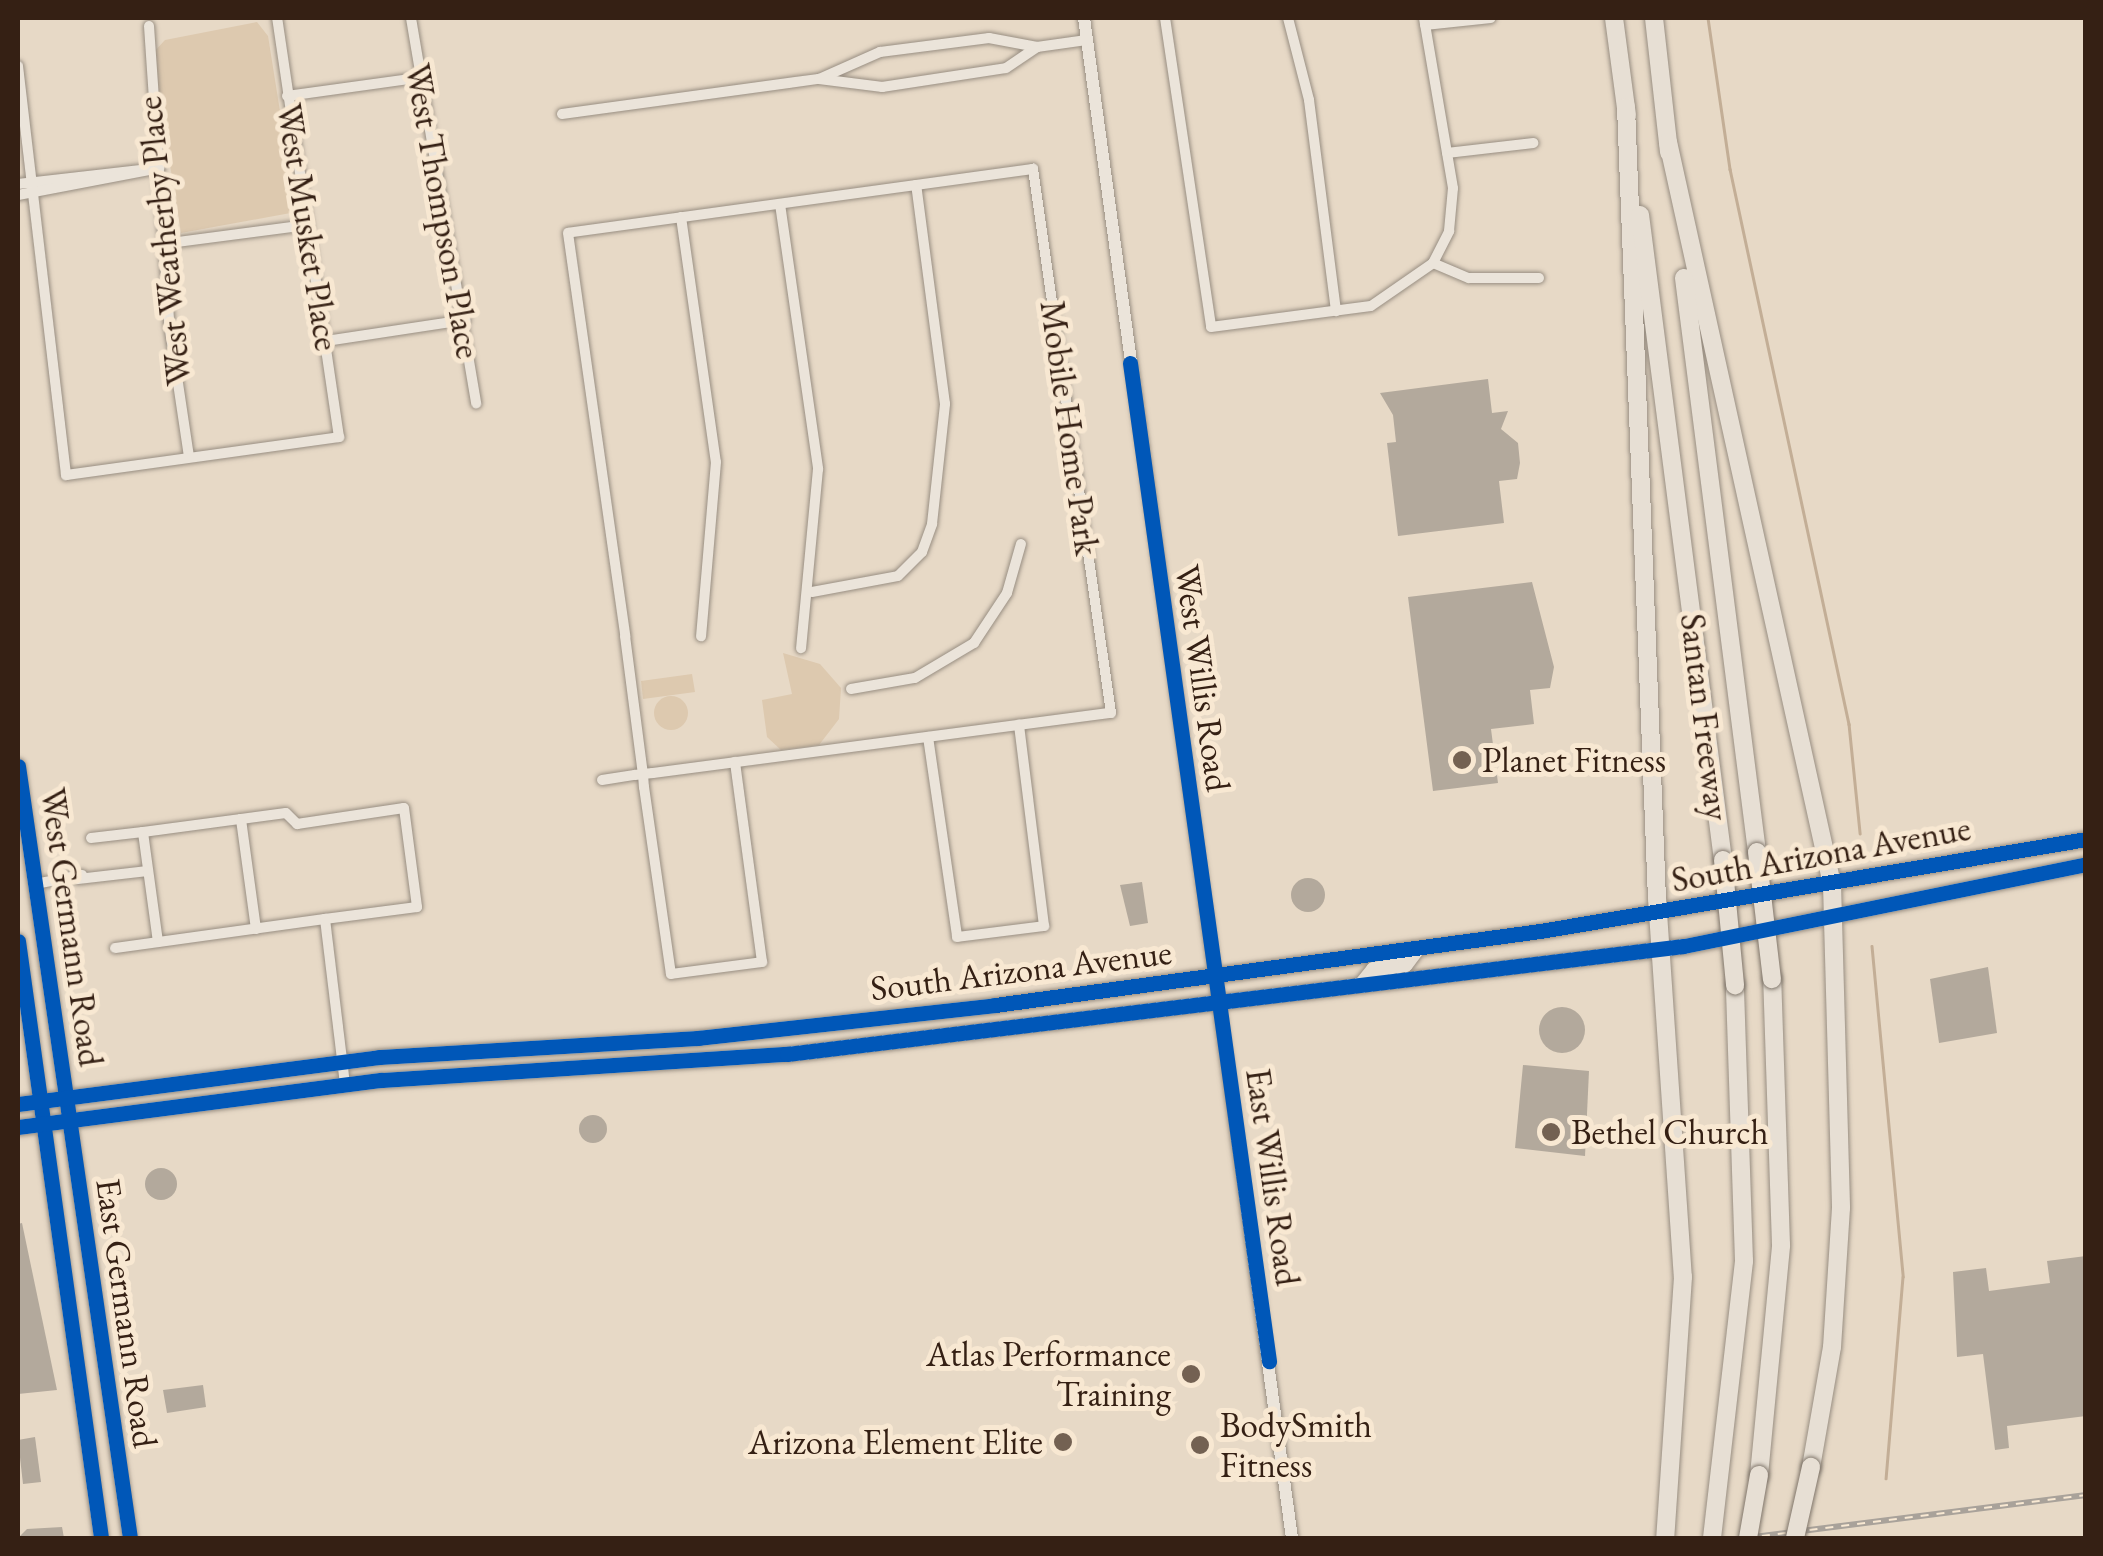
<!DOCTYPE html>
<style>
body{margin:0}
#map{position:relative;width:2103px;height:1556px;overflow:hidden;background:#e7d9c6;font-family:"EB Garamond",serif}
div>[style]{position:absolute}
.green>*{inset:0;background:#ddc9af}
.round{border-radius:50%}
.stream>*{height:2.5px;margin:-1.25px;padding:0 1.25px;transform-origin:1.25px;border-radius:1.25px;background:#c3ae96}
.building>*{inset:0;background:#b3a99c}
.roads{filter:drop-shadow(0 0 2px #988e82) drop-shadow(0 0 2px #988e82)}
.minor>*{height:10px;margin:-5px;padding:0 5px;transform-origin:5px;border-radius:5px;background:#ebe4da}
.tertiary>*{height:12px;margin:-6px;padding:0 6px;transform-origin:6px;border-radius:6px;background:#ebe4da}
.secondary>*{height:14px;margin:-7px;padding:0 7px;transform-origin:7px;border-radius:7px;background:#ebe4da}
.primary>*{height:15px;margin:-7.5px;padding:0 7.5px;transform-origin:7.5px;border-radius:7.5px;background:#e7dfd4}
.motorway>*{height:18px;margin:-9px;padding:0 9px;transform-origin:9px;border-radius:9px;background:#e7dfd4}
.rail>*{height:6px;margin-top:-3px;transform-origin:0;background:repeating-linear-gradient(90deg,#f8e8d2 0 8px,#a9a29a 0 16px);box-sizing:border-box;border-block:2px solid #a9a29a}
.bridges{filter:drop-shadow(0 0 2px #7f756a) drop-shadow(0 0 2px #7f756a)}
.motorway-bridge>*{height:18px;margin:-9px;padding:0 9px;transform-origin:9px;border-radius:9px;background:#e7dfd4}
.cycleway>*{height:15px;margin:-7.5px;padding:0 7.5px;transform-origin:7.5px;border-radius:7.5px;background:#0057b8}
.dots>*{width:28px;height:28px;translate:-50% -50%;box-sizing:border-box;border:5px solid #f8e8d2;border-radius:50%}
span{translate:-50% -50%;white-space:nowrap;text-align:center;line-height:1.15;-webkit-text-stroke:10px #f8e8d2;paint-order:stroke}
.street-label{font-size:35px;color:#352014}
.poi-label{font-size:35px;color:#352014}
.left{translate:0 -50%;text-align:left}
.right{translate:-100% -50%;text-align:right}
.frame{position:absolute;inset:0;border:20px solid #352014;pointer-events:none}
</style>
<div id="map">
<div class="green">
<div style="clip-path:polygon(257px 22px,268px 36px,296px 212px,181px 233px,152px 54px,165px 40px)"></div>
<div style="clip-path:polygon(783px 653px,820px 664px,841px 688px,839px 719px,819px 745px,781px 750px,767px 737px,762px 700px,792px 694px)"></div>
<div style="clip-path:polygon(692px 674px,695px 692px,643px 699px,641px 681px)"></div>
<div class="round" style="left:654px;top:696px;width:34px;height:34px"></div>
</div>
<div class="stream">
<div style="left:1708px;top:18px;width:153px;rotate:81.7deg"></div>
<div style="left:1730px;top:169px;width:568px;rotate:77.9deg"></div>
<div style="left:1849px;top:724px;width:110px;rotate:84.2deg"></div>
<div style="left:1872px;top:946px;width:332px;rotate:84.6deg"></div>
<div style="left:1903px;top:1277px;width:202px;rotate:94.8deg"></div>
</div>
<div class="building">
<div style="clip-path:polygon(1488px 379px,1492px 413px,1508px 411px,1501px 429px,1518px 443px,1520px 463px,1517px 479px,1499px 481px,1504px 523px,1398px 536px,1387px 443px,1396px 442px,1393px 415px,1380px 393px)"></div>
<div style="clip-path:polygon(1532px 582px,1554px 667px,1550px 688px,1530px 690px,1534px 724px,1491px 729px,1498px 783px,1433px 791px,1408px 597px)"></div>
<div class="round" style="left:1291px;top:878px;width:34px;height:34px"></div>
<div style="clip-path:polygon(1142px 882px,1148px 923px,1130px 926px,1120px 885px)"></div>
<div style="clip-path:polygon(1988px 967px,1997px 1033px,1939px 1043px,1930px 979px)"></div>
<div class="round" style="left:1539px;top:1007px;width:46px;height:46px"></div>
<div style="clip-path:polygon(1523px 1065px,1589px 1071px,1585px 1156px,1515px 1148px)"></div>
<div class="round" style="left:579px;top:1115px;width:28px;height:28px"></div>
<div class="round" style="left:145px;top:1168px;width:32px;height:32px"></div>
<div style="clip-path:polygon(22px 1223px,57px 1390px,18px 1394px,18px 1224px)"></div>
<div style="clip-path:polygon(2086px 1256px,2086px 1416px,2007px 1426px,2009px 1448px,1995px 1450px,1983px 1354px,1957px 1357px,1953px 1272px,1986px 1268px,1989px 1291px,2050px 1283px,2047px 1261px)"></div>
<div style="clip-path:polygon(203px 1385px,206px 1407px,167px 1413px,163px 1390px)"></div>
<div style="clip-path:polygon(35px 1437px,41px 1482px,23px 1484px,18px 1440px)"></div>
<div style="clip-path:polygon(62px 1527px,64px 1538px,18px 1538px,27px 1529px)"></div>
</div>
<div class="roads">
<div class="minor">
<div style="left:411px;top:18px;width:391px;rotate:80.4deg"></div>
<div style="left:1165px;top:18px;width:312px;rotate:81.5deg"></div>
<div style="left:1211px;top:327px;width:161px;rotate:-7.5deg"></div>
<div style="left:1371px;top:306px;width:75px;rotate:-34.7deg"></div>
<div style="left:1433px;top:263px;width:36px;rotate:-63deg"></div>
<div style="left:1449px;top:231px;width:43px;rotate:-84.7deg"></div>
<div style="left:1453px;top:188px;width:172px;rotate:-99.7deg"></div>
<div style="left:1288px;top:18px;width:85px;rotate:75.6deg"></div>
<div style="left:1309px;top:100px;width:213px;rotate:82.7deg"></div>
<div style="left:1425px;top:25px;width:66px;rotate:-6.1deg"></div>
<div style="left:149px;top:26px;width:298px;rotate:86.1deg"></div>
<div style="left:169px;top:323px;width:135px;rotate:81.5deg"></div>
<div style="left:18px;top:66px;width:412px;rotate:83.3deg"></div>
<div style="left:66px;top:475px;width:276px;rotate:-7.9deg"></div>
<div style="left:339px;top:437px;width:424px;rotate:-98.4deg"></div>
<div style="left:819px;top:79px;width:67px;rotate:-23.9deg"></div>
<div style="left:880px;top:52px;width:110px;rotate:-7.3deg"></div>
<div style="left:989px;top:38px;width:49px;rotate:10.6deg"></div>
<div style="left:1037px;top:47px;width:50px;rotate:-8deg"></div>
<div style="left:287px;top:96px;width:130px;rotate:-7.9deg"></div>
<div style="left:562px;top:114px;width:259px;rotate:-7.8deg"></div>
<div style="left:819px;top:79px;width:64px;rotate:7.2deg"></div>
<div style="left:882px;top:87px;width:125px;rotate:-8.7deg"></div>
<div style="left:1006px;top:68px;width:37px;rotate:-34deg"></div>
<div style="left:1447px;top:153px;width:87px;rotate:-6.6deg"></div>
<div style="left:18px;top:184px;width:141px;rotate:-6.5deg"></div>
<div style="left:18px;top:195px;width:144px;rotate:-10.8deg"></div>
<div style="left:780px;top:204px;width:268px;rotate:81.8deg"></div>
<div style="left:818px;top:469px;width:180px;rotate:95.4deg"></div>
<div style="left:681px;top:217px;width:247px;rotate:81.9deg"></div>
<div style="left:716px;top:462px;width:175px;rotate:94.9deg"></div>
<div style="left:170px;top:243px;width:137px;rotate:-7.5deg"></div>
<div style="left:1433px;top:263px;width:39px;rotate:23deg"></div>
<div style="left:1469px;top:278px;width:70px"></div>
<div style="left:326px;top:341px;width:141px;rotate:-8.6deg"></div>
<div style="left:812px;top:592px;width:87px;rotate:-10.5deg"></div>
<div style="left:898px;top:576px;width:34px;rotate:-45deg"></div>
<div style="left:922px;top:552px;width:30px;rotate:-70deg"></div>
<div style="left:932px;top:524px;width:121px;rotate:-83.8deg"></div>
<div style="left:945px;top:404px;width:221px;rotate:-97.5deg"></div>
<div style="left:851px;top:689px;width:65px;rotate:-9.8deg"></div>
<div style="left:915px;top:678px;width:69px;rotate:-30.7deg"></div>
<div style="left:974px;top:643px;width:60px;rotate:-56.6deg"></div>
<div style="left:1007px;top:593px;width:51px;rotate:-74.1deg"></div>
<div style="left:928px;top:737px;width:202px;rotate:81.7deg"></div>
<div style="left:957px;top:937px;width:88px;rotate:-7.2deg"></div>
<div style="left:1044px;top:926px;width:203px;rotate:-97.1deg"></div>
<div style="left:602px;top:780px;width:33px;rotate:-9deg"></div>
<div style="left:635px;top:775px;width:8px;rotate:-7deg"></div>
<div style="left:643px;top:774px;width:10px;rotate:-6deg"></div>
<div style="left:653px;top:773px;width:462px;rotate:-7.5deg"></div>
<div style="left:1111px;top:713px;width:550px;rotate:-98.16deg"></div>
<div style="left:1033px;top:169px;width:469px;rotate:172.2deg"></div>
<div style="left:568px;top:233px;width:407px;rotate:81.9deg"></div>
<div style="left:625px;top:636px;width:139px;rotate:82.6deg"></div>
<div style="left:643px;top:774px;width:13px;rotate:86deg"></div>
<div style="left:644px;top:787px;width:189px;rotate:81.8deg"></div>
<div style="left:671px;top:974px;width:92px;rotate:-7.5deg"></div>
<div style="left:762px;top:962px;width:202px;rotate:-97.7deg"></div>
<div style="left:91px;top:838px;width:52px;rotate:-6.6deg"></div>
<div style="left:78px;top:879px;width:70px;rotate:-6.5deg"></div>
<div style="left:35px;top:884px;width:48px;rotate:-10.8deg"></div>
<div style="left:256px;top:929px;width:111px;rotate:-97.8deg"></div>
<div style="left:241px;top:819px;width:45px;rotate:-7.6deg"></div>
<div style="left:286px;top:813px;width:16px;rotate:45deg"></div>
<div style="left:297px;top:824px;width:108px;rotate:-8.5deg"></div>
<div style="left:404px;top:808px;width:100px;rotate:82.5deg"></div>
<div style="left:417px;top:907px;width:93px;rotate:172.6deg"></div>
<div style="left:158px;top:942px;width:111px;rotate:-97.8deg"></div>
<div style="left:143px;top:832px;width:99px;rotate:-7.6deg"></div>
<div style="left:115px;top:948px;width:212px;rotate:-7.9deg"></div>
<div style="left:325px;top:919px;width:167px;rotate:83.1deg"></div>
</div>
<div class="tertiary">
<div style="left:1084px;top:18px;width:1534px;rotate:82.21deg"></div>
</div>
<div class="secondary">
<div style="left:18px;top:766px;width:780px;rotate:81.75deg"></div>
<div style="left:18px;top:941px;width:603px;rotate:82.08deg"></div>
</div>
<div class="primary">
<div style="left:1361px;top:984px;width:19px;rotate:-51deg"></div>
<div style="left:1373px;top:969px;width:32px;rotate:-9deg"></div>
<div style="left:1405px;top:964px;width:20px;rotate:-53deg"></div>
<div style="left:18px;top:1104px;width:364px;rotate:-7.4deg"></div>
<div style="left:379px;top:1057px;width:320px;rotate:-3.4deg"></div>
<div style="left:698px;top:1038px;width:299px;rotate:-6.3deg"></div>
<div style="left:995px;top:1005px;width:550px;rotate:-7.73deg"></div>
<div style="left:1540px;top:931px;width:554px;rotate:-9.56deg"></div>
<div style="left:18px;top:1127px;width:367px;rotate:-7.4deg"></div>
<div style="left:382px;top:1080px;width:406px;rotate:-3.7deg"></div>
<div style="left:787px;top:1054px;width:903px;rotate:-6.87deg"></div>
<div style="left:1684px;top:946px;width:410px;rotate:-11.5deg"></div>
</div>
<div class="motorway">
<div style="left:1614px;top:18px;width:98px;rotate:82.4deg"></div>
<div style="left:1654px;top:18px;width:135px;rotate:83.6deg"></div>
<div style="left:1626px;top:107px;width:792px;rotate:87.76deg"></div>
<div style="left:1657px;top:898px;width:380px;rotate:86.1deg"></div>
<div style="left:1683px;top:1277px;width:262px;rotate:93.9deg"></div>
<div style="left:1668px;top:142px;width:760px;rotate:77.54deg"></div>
<div style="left:1832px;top:884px;width:324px;rotate:88.4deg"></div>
<div style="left:1841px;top:1208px;width:139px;rotate:93.7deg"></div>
<div style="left:1832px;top:1347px;width:122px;rotate:99.9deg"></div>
<div style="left:1640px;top:215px;width:650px;rotate:82.67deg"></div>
<div style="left:1684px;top:278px;width:579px;rotate:82.75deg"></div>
<div style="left:1759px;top:1475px;width:231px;rotate:-84.5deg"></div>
<div style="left:1781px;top:1245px;width:266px;rotate:-91.9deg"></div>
<div style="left:1712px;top:1538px;width:279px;rotate:-83.4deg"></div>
<div style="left:1744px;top:1261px;width:276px;rotate:-91.9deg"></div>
</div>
</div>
<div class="rail">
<div style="left:1746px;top:1538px;width:343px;rotate:-7.2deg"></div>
</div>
<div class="bridges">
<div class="motorway-bridge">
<div style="left:1757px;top:852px;width:128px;rotate:83.3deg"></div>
<div style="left:1723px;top:860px;width:126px;rotate:84.5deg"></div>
<div style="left:1748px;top:1538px;width:64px;rotate:-80.1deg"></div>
<div style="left:1795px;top:1538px;width:73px;rotate:-77.3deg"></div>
</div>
</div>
<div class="cycleway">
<div style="left:1130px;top:363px;width:1008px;rotate:82.07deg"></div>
<div style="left:18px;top:766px;width:780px;rotate:81.75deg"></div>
<div style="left:18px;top:941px;width:603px;rotate:82.08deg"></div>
<div style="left:18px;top:1104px;width:364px;rotate:-7.4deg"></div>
<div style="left:379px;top:1057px;width:320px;rotate:-3.4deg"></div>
<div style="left:698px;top:1038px;width:299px;rotate:-6.3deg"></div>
<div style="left:995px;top:1005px;width:550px;rotate:-7.73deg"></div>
<div style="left:1540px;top:931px;width:554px;rotate:-9.56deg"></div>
<div style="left:18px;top:1127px;width:367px;rotate:-7.4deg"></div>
<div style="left:382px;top:1080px;width:406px;rotate:-3.7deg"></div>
<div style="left:787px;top:1054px;width:903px;rotate:-6.87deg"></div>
<div style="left:1684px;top:946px;width:410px;rotate:-11.5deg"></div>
</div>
<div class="dots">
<div style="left:1462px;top:760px;background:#736152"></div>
<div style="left:1551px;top:1132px;background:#736152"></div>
<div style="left:1191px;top:1374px;background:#736152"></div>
<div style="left:1063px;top:1442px;background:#736152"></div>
<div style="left:1200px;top:1445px;background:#736152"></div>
</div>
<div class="street-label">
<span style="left:443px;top:211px;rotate:80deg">West Thompson Place</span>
<span style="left:308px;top:227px;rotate:81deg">West Musket Place</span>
<span style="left:164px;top:241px;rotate:-96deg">West Weatherby Place</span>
<span style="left:1070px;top:428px;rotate:82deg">Mobile Home Park</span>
<span style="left:1203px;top:678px;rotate:82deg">West Willis Road</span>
<span style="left:1705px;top:717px;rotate:83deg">Santan Freeway</span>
<span style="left:1821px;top:854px;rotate:-10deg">South Arizona Avenue</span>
<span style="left:72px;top:927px;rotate:82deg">West Germann Road</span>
<span style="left:1021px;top:970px;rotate:-7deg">South Arizona Avenue</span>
<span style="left:1273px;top:1177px;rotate:82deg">East Willis Road</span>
<span style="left:127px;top:1313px;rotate:82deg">East Germann Road</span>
</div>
<div class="poi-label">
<span class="left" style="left:1482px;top:760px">Planet Fitness</span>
<span class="left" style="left:1571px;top:1132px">Bethel Church</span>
<span class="right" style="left:1171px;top:1374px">Atlas Performance<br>Training</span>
<span class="left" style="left:1220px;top:1445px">BodySmith<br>Fitness</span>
<span class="right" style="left:1043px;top:1442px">Arizona Element Elite</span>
</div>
<div class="frame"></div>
</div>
